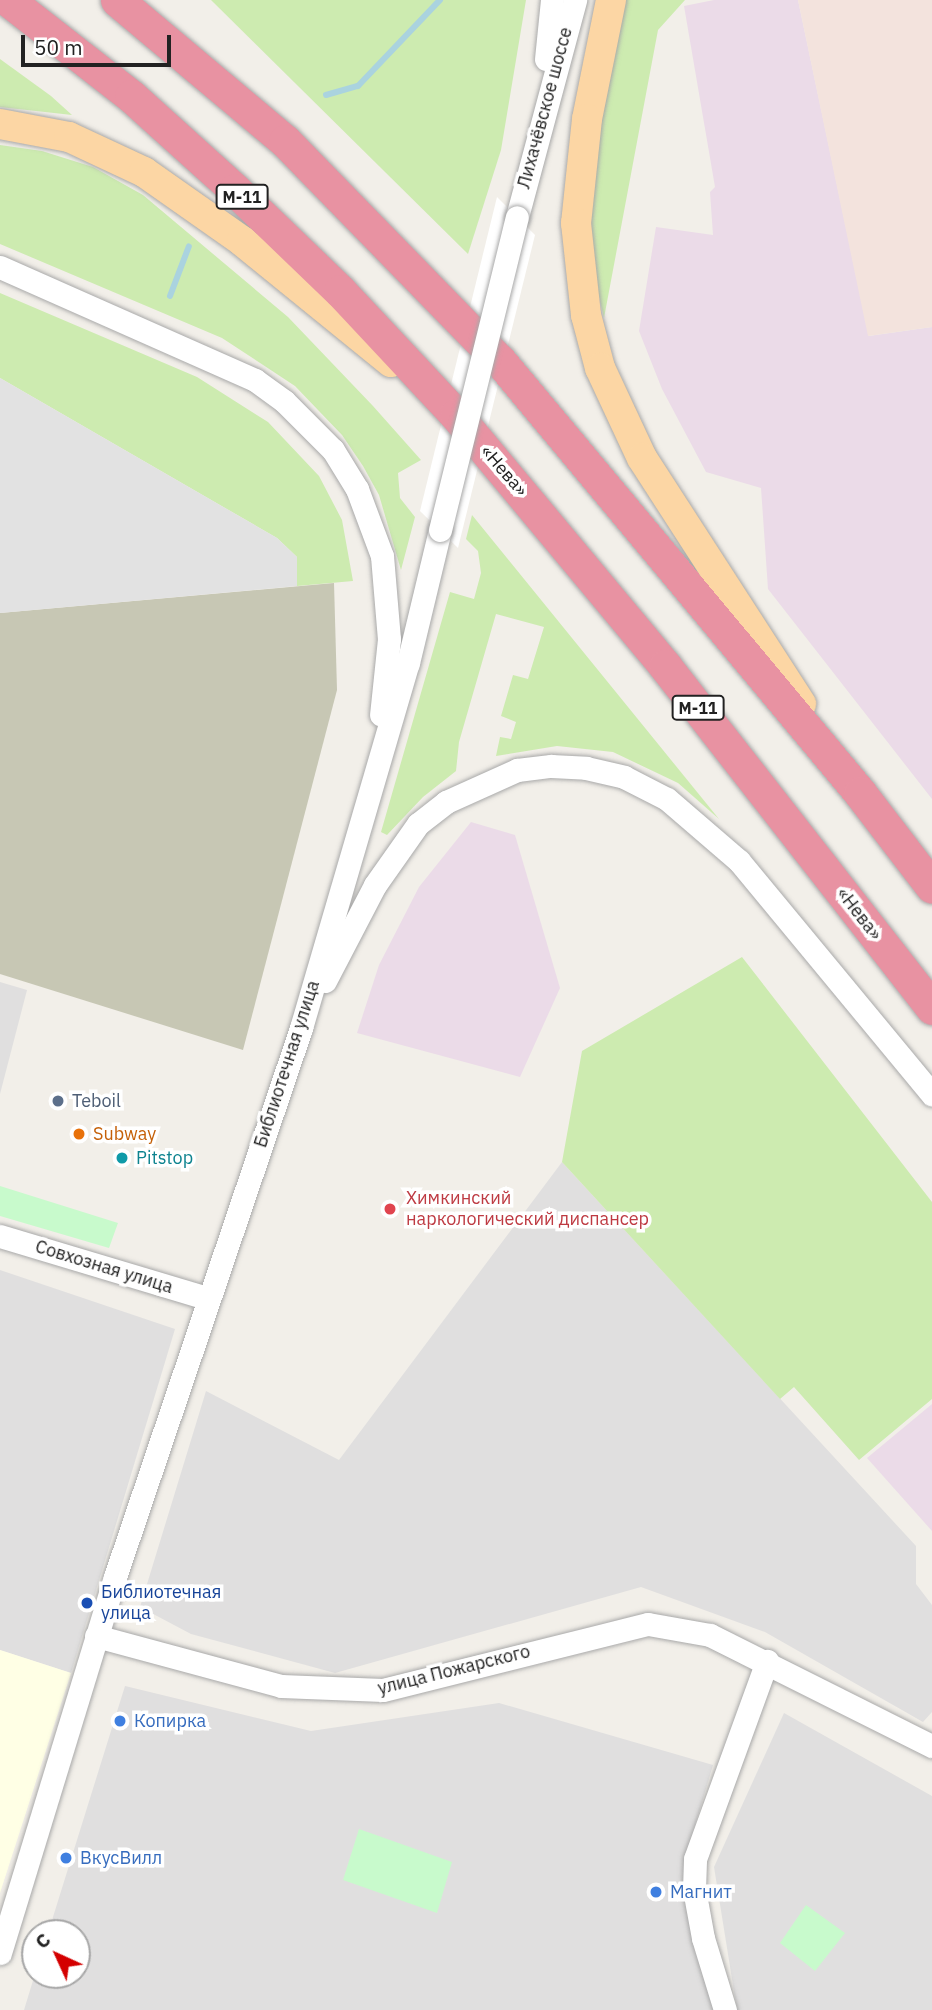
<!DOCTYPE html>
<meta charset="utf-8">
<style>
body{margin:0}
#map{position:relative;width:932px;height:2010px;overflow:hidden;background:#f2efe9;font-family:"IBM Plex Sans",sans-serif}
div>[style]{position:absolute}
.residential>*{inset:0;background:#e0dfdf}
.industrial>*{inset:0;background:#ebdbe8}
.education>*{inset:0;background:#ffffe5}
.military>*{inset:0;background:#f3e3dd}
.construction>*{inset:0;background:#c7c7b4}
.grass>*{inset:0;background:#cdebb0}
.park>*{inset:0;background:#c8facc}
.parking>*{inset:0;background:#e2e2e2}
.pier>*{inset:0;background:#fff}
.stream>*{height:6px;margin:-3px;padding:0 3px;transform-origin:3px;border-radius:3px;background:#aad3df}
.roads{filter:drop-shadow(0 0 2px #a9a9a9) drop-shadow(0 0 2px #a9a9a9)}
.minor>*{height:23px;margin:-11.5px;padding:0 11.5px;transform-origin:11.5px;border-radius:11.5px;background:#fff}
.major>*{height:30px;margin:-15px;padding:0 15px;transform-origin:15px;border-radius:15px;background:#fcd6a4}
.highway>*{height:33px;margin:-16.5px;padding:0 16.5px;transform-origin:16.5px;border-radius:16.5px;background:#e892a2}
.bridges{filter:drop-shadow(0 0 2px #a9a9a9) drop-shadow(0 0 2px #a9a9a9)}
.minor-bridge>*{height:23px;margin:-11.5px;padding:0 11.5px;transform-origin:11.5px;border-radius:11.5px;background:#fff}
.dots>*{width:19px;height:19px;translate:-50% -50%;box-sizing:border-box;border:4px solid #fff;border-radius:50%}
span{translate:-50% -50%;white-space:nowrap;text-align:center;line-height:1.15;-webkit-text-stroke:7px #fff;paint-order:stroke}
.shield-label span{padding:2px 5px;background:#fff;border:2px solid;border-radius:5px;-webkit-text-stroke-width:0}
.shield-label{font-size:16px;color:#222;font-weight:700}
.street-label{font-size:18px;color:#222}
.service-label{font-size:18px;color:#4e5e75}
.left{translate:0 -50%;text-align:left}
.food-label{font-size:18px;color:#c56008}
.culture-label{font-size:18px;color:#0d838f}
.health-label{font-size:18px;color:#be3a42}
.transit-label{font-size:18px;color:#164399}
.shop-label{font-size:18px;color:#366cbe}
.north{position:absolute;left:21px;top:1919px;width:70px;height:70px;box-sizing:border-box;background:#fff;border:2px solid #a7a7a7;border-radius:50%;rotate:315deg;font-size:19px;font-weight:700;line-height:28px;text-align:center;color:#222}
.north::after{content:'';display:block;margin:auto;width:24px;height:32px;background:#d40000;clip-path:polygon(50% 0,100% 100%,50% 72%,0 100%)}
.scale{position:absolute;left:21px;top:35px;width:150px;height:32px;box-sizing:border-box;border:4px solid #222;border-top:0;padding-left:9px;font-size:21px;line-height:24px;white-space:nowrap;color:#222;-webkit-text-stroke:5px #fff;paint-order:stroke}
</style>
<div id="map">
<div class="residential">
<div style="clip-path:polygon(0 982px,27px 990px,0 1094px)"></div>
<div style="clip-path:polygon(562px 1162px,916px 1546px,916px 1584px,932px 1605px,932px 1712px,923px 1722px,765px 1632px,641px 1587px,335px 1673px,191px 1634px,140px 1607px,206px 1391px,339px 1460px)"></div>
<div style="clip-path:polygon(0 1270px,175px 1329px,71px 1673px,0 1650px)"></div>
<div style="clip-path:polygon(125px 1686px,311px 1731px,499px 1703px,713px 1765px,686px 1856px,716px 2010px,24px 2010px,35px 1974px,77px 1975px,77px 1933px,48px 1933px)"></div>
<div style="clip-path:polygon(784px 1713px,932px 1796px,932px 2010px,737px 2010px,714px 1867px)"></div>
</div>
<div class="industrial">
<div style="clip-path:polygon(714px 0,798px 0,869px 336px,932px 327px,932px 799px,768px 589px,761px 488px,706px 472px,662px 389px,639px 331px,656px 227px,713px 235px,710px 192px,715px 187px,684px 6px)"></div>
<div style="clip-path:polygon(471px 822px,515px 835px,560px 988px,520px 1077px,357px 1033px,379px 965px,419px 887px)"></div>
<div style="clip-path:polygon(932px 1404px,932px 1531px,867px 1458px)"></div>
</div>
<div class="education">
<div style="clip-path:polygon(0 1650px,71px 1673px,0 1893px)"></div>
</div>
<div class="military">
<div style="clip-path:polygon(798px 0,932px 0,932px 327px,868px 336px)"></div>
</div>
<div class="construction">
<div style="clip-path:polygon(334px 583px,337px 690px,243px 1050px,0 974px,0 613px)"></div>
</div>
<div class="grass">
<div style="clip-path:polygon(211px 0,526px 0,501px 150px,468px 254px)"></div>
<div style="clip-path:polygon(625px 0,685px 0,658px 30px,604px 318px,593px 272px,590px 222px,600px 122px)"></div>
<div style="clip-path:polygon(0 59px,51px 96px,72px 115px,0 107px)"></div>
<div style="clip-path:polygon(0 145px,42px 151px,93px 167px,143px 195px,288px 317px,373px 406px,421px 460px,398px 473px,400px 498px,415px 517px,401px 570px,379px 495px,363px 466px,342px 435px,295px 386px,222px 338px,0 244px)"></div>
<div style="clip-path:polygon(0 293px,197px 377px,268px 422px,319px 476px,342px 520px,353px 581px,297px 586px,297px 557px,277px 538px,0 378px)"></div>
<div style="clip-path:polygon(472px 515px,719px 819px,678px 783px,613px 752px,557px 746px,496px 756px,500px 737px,511px 739px,516px 722px,501px 716px,513px 675px,528px 679px,544px 627px,496px 614px,459px 742px,456px 771px,423px 797px,387px 835px,381px 832px,450px 592px,474px 599px,481px 573px,478px 551px,466px 539px)"></div>
<div style="clip-path:polygon(742px 957px,932px 1202px,932px 1399px,859px 1460px,794px 1387px,780px 1399px,562px 1162px,582px 1051px)"></div>
</div>
<div class="park">
<div style="clip-path:polygon(0 1186px,118px 1223px,109px 1248px,0 1216px)"></div>
<div style="clip-path:polygon(359px 1829px,452px 1862px,437px 1913px,343px 1880px)"></div>
<div style="clip-path:polygon(806px 1905px,845px 1933px,815px 1971px,780px 1943px)"></div>
</div>
<div class="parking">
<div style="clip-path:polygon(0 378px,277px 538px,297px 557px,297px 586px,0 613px)"></div>
</div>
<div class="pier">
<div style="clip-path:polygon(497px 197px,535px 235px,458px 548px,420px 511px)"></div>
</div>
<div class="stream">
<div style="left:326px;top:95px;width:33px;rotate:-16deg"></div>
<div style="left:358px;top:86px;width:119px;rotate:-46.4deg"></div>
<div style="left:170px;top:296px;width:53px;rotate:-69.2deg"></div>
</div>
<div class="roads">
<div class="minor">
<div style="left:546px;top:59px;width:59px;rotate:-84.2deg"></div>
<div style="left:517px;top:217px;width:225px;rotate:-75deg"></div>
<div style="left:0;top:267px;width:279px;rotate:23.9deg"></div>
<div style="left:255px;top:380px;width:36px;rotate:36deg"></div>
<div style="left:284px;top:401px;width:69px;rotate:45deg"></div>
<div style="left:333px;top:450px;width:46px;rotate:58.4deg"></div>
<div style="left:357px;top:489px;width:72px;rotate:69.5deg"></div>
<div style="left:382px;top:556px;width:83px;rotate:85.2deg"></div>
<div style="left:389px;top:639px;width:76px;rotate:96deg"></div>
<div style="left:325px;top:981px;width:108px;rotate:-62.5deg"></div>
<div style="left:375px;top:885px;width:75px;rotate:-54.8deg"></div>
<div style="left:418px;top:824px;width:36px;rotate:-38deg"></div>
<div style="left:446px;top:802px;width:78px;rotate:-24.3deg"></div>
<div style="left:517px;top:770px;width:34px;rotate:-7deg"></div>
<div style="left:551px;top:766px;width:35px;rotate:3deg"></div>
<div style="left:586px;top:768px;width:39px;rotate:13deg"></div>
<div style="left:624px;top:777px;width:48px;rotate:27.1deg"></div>
<div style="left:667px;top:799px;width:95px;rotate:40.7deg"></div>
<div style="left:739px;top:861px;width:303px;rotate:50.4deg"></div>
<div style="left:0;top:1236px;width:216px;rotate:16.7deg"></div>
<div style="left:96px;top:1636px;width:192px;rotate:15.1deg"></div>
<div style="left:281px;top:1686px;width:102px;rotate:2.2deg"></div>
<div style="left:383px;top:1690px;width:273px;rotate:-14deg"></div>
<div style="left:648px;top:1624px;width:63px;rotate:10.1deg"></div>
<div style="left:710px;top:1635px;width:248px;rotate:26.6deg"></div>
<div style="left:0;top:1953px;width:393px;rotate:-73deg"></div>
<div style="left:115px;top:1577px;width:580px;rotate:-71.28deg"></div>
<div style="left:301px;top:1028px;width:380px;rotate:-73.7deg"></div>
<div style="left:408px;top:663px;width:137px;rotate:-76.5deg"></div>
<div style="left:725px;top:2010px;width:75px;rotate:-107deg"></div>
<div style="left:703px;top:1938px;width:50px;rotate:-100.4deg"></div>
<div style="left:694px;top:1889px;width:30px;rotate:-88deg"></div>
<div style="left:695px;top:1859px;width:211px;rotate:-70deg"></div>
</div>
<div class="major">
<div style="left:611px;top:0;width:121px;rotate:101.4deg"></div>
<div style="left:587px;top:119px;width:105px;rotate:96deg"></div>
<div style="left:576px;top:223px;width:93px;rotate:83.8deg"></div>
<div style="left:586px;top:315px;width:55px;rotate:75.2deg"></div>
<div style="left:600px;top:368px;width:99px;rotate:65deg"></div>
<div style="left:642px;top:458px;width:293px;rotate:57.1deg"></div>
<div style="left:0;top:124px;width:70px;rotate:10.7deg"></div>
<div style="left:69px;top:137px;width:83px;rotate:25deg"></div>
<div style="left:144px;top:172px;width:120px;rotate:35.1deg"></div>
<div style="left:242px;top:241px;width:192px;rotate:39.1deg"></div>
</div>
<div class="highway">
<div style="left:8px;top:0;width:156px;rotate:38deg"></div>
<div style="left:131px;top:96px;width:140px;rotate:42.1deg"></div>
<div style="left:235px;top:190px;width:146px;rotate:43.9deg"></div>
<div style="left:340px;top:291px;width:170px;rotate:46.9deg"></div>
<div style="left:456px;top:415px;width:327px;rotate:50.2deg"></div>
<div style="left:665px;top:666px;width:434px;rotate:52deg"></div>
<div style="left:117px;top:0;width:219px;rotate:40deg"></div>
<div style="left:285px;top:141px;width:308px;rotate:45.7deg"></div>
<div style="left:500px;top:361px;width:562px;rotate:50.19deg"></div>
<div style="left:860px;top:793px;width:118px;rotate:52.5deg"></div>
</div>
</div>
<div class="bridges">
<div class="minor-bridge">
<div style="left:440px;top:530px;width:322px;rotate:-76.2deg"></div>
</div>
</div>
<div class="dots">
<div style="left:58px;top:1101px;background:#5c6f8a"></div>
<div style="left:79px;top:1134px;background:#e8710a"></div>
<div style="left:122px;top:1158px;background:#0f9aa8"></div>
<div style="left:390px;top:1209px;background:#e0444e"></div>
<div style="left:87px;top:1603px;background:#1a4fb4"></div>
<div style="left:120px;top:1721px;background:#3f7fe0"></div>
<div style="left:66px;top:1858px;background:#3f7fe0"></div>
<div style="left:656px;top:1892px;background:#3f7fe0"></div>
</div>
<div class="shield-label">
<span style="left:242px;top:197px">М-11</span>
<span style="left:698px;top:708px">М-11</span>
</div>
<div class="street-label">
<span style="left:545px;top:108px;rotate:-75deg">Лихачёвское шоссе</span>
<span style="left:504px;top:471px;rotate:49deg">«Нева»</span>
<span style="left:859px;top:914px;rotate:52deg">«Нева»</span>
<span style="left:287px;top:1064px;rotate:-72deg">Библиотечная улица</span>
<span style="left:104px;top:1267px;rotate:17deg">Совхозная улица</span>
<span style="left:454px;top:1670px;rotate:-14deg">улица Пожарского</span>
</div>
<div class="service-label">
<span class="left" style="left:72px;top:1101px">Teboil</span>
</div>
<div class="food-label">
<span class="left" style="left:93px;top:1134px">Subway</span>
</div>
<div class="culture-label">
<span class="left" style="left:136px;top:1158px">Pitstop</span>
</div>
<div class="health-label">
<span class="left" style="left:406px;top:1209px">Химкинский<br>наркологический диспансер</span>
</div>
<div class="transit-label">
<span class="left" style="left:101px;top:1603px">Библиотечная<br>улица</span>
</div>
<div class="shop-label">
<span class="left" style="left:134px;top:1721px">Копирка</span>
<span class="left" style="left:80px;top:1858px">ВкусВилл</span>
<span class="left" style="left:670px;top:1892px">Магнит</span>
</div>
<div class="north">С</div>
<div class="scale">50 m</div>
</div>
